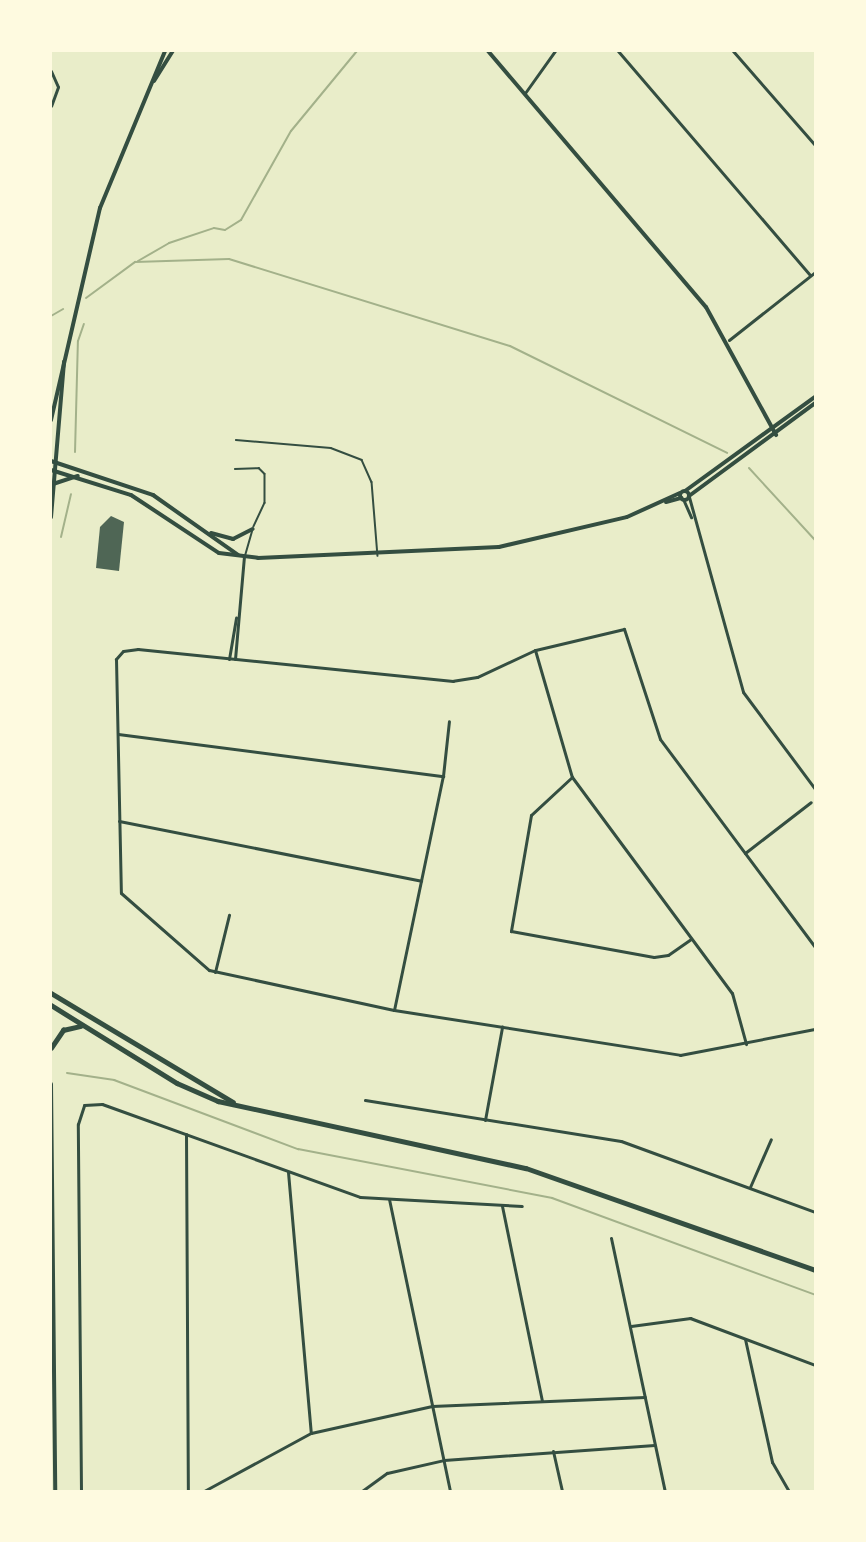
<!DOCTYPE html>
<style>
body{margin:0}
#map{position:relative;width:866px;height:1542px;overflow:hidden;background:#e9edc9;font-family:"Asap Condensed",sans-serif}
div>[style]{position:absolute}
.stream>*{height:2px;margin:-1px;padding:0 1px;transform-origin:1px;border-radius:1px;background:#a3b18a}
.building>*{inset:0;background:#4f6655}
.service>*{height:1.5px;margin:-0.75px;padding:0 0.75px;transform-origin:0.75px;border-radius:0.75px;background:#344e41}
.minor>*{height:3px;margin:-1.5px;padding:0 1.5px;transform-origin:1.5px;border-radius:1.5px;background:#344e41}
.tertiary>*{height:4px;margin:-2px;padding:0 2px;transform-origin:2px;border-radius:2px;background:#344e41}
.tertiary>.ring{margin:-2px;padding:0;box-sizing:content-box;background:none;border:4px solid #344e41;border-radius:50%}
.secondary>*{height:4px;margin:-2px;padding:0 2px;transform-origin:2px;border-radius:2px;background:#344e41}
.primary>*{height:4.5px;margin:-2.25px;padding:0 2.25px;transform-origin:2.25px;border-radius:2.25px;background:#344e41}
span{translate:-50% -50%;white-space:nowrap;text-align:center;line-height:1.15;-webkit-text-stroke:4.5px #fefae0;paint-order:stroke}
.frame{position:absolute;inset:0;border:52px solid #fefae0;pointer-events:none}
</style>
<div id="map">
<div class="stream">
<div style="left:138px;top:261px;width:36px;rotate:-30deg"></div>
<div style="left:169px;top:243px;width:47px;rotate:-18.4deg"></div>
<div style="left:214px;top:228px;width:11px;rotate:10deg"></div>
<div style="left:225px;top:230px;width:19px;rotate:-32deg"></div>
<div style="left:241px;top:220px;width:102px;rotate:-60.7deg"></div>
<div style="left:291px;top:131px;width:104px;rotate:-50.5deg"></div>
<div style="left:86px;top:298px;width:61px;rotate:-36.3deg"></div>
<div style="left:135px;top:262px;width:94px;rotate:-1.8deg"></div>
<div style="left:229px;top:259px;width:294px;rotate:17.2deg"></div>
<div style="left:510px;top:346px;width:242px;rotate:26.2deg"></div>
<div style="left:51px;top:316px;width:14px;rotate:-30deg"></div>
<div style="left:75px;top:452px;width:111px;rotate:-88.5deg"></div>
<div style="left:78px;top:341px;width:18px;rotate:-71deg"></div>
<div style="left:749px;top:468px;width:98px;rotate:47.5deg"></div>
<div style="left:61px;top:537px;width:44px;rotate:-76.9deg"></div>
<div style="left:67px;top:1073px;width:48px;rotate:8.5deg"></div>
<div style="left:114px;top:1080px;width:197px;rotate:20.6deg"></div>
<div style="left:298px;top:1149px;width:259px;rotate:10.9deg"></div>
<div style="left:552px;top:1198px;width:280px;rotate:20.2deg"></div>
</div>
<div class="building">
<div style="clip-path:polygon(111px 516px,124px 522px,119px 571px,96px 568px,100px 527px)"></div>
</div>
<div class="service">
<div style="left:236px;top:440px;width:95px;rotate:4.8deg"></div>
<div style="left:331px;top:448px;width:33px;rotate:21deg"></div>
<div style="left:362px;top:460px;width:24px;rotate:66deg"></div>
<div style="left:372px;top:482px;width:74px;rotate:85.4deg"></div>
<div style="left:235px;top:469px;width:24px;rotate:-2deg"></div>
<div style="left:259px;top:468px;width:8px;rotate:45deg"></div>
<div style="left:265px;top:474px;width:29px;rotate:90deg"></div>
<div style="left:265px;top:503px;width:26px;rotate:115deg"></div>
<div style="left:245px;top:556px;width:25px;rotate:-74deg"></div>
</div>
<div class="minor">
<div style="left:618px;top:51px;width:295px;rotate:49.4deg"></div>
<div style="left:733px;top:51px;width:125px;rotate:48.9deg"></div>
<div style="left:51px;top:71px;width:17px;rotate:66deg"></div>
<div style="left:58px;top:87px;width:20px;rotate:110deg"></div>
<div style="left:525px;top:93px;width:52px;rotate:-54.5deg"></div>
<div style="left:729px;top:340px;width:110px;rotate:-38.3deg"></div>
<div style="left:689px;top:497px;width:202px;rotate:74.5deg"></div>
<div style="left:743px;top:692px;width:121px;rotate:53.4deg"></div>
<div style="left:683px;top:499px;width:20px;rotate:66deg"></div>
<div style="left:535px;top:650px;width:132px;rotate:73.8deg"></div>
<div style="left:572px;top:777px;width:269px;rotate:53.5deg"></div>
<div style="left:732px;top:993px;width:53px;rotate:74.6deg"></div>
<div style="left:229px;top:659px;width:42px;rotate:-80.3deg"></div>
<div style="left:235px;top:659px;width:102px;rotate:-85deg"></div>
<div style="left:118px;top:734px;width:328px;rotate:7.4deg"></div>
<div style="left:572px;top:777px;width:56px;rotate:137.2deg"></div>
<div style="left:531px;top:815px;width:118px;rotate:99.8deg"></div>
<div style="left:511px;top:931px;width:145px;rotate:10.3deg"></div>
<div style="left:654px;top:957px;width:14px;rotate:-8deg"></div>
<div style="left:668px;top:955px;width:28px;rotate:-35deg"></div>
<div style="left:119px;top:821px;width:308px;rotate:11.2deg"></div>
<div style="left:745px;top:853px;width:83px;rotate:-37.7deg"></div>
<div style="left:815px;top:947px;width:259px;rotate:-126.7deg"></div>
<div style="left:660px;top:739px;width:116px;rotate:-108.1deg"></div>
<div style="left:624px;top:629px;width:91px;rotate:166.7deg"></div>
<div style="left:535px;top:650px;width:64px;rotate:155deg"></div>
<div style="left:477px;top:677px;width:24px;rotate:171deg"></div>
<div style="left:453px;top:681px;width:317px;rotate:-174.2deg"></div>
<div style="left:138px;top:649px;width:15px;rotate:172deg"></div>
<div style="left:123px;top:651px;width:11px;rotate:131deg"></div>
<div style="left:116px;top:659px;width:234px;rotate:88.8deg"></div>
<div style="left:121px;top:893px;width:117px;rotate:41.2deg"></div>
<div style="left:209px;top:970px;width:189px;rotate:12.2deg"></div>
<div style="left:394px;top:1010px;width:290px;rotate:8.9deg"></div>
<div style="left:680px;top:1055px;width:137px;rotate:-10.9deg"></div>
<div style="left:215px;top:972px;width:59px;rotate:-76.2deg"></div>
<div style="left:394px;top:1010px;width:239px;rotate:-78.2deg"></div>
<div style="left:443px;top:776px;width:55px;rotate:-83.8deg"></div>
<div style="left:365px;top:1100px;width:259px;rotate:9.1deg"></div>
<div style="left:621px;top:1141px;width:207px;rotate:20.1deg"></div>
<div style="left:485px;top:1120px;width:95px;rotate:-79.6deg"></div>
<div style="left:186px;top:1134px;width:357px;rotate:89.7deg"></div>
<div style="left:288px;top:1172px;width:262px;rotate:85deg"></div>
<div style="left:750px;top:1187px;width:52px;rotate:-66.4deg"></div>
<div style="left:389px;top:1199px;width:298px;rotate:78.2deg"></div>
<div style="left:502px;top:1206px;width:199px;rotate:78.4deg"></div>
<div style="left:611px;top:1238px;width:259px;rotate:78deg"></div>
<div style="left:631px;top:1326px;width:60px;rotate:-7.7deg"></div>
<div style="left:690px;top:1318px;width:134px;rotate:20.6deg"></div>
<div style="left:745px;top:1339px;width:126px;rotate:77.6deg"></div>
<div style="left:772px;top:1462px;width:34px;rotate:60deg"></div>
<div style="left:553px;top:1451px;width:41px;rotate:77.3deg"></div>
<div style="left:81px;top:1491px;width:367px;rotate:-90.5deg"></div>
<div style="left:78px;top:1124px;width:20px;rotate:-72deg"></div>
<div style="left:84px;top:1105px;width:18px;rotate:-3deg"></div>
<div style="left:102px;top:1104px;width:274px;rotate:19.8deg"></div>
<div style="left:360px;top:1197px;width:162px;rotate:3.2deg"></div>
<div style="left:204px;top:1491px;width:122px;rotate:-28.5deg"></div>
<div style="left:311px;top:1433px;width:124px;rotate:-12.6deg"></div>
<div style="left:432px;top:1406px;width:213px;rotate:-2.4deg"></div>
<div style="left:362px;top:1491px;width:31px;rotate:-36deg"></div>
<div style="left:387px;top:1473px;width:58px;rotate:-12.8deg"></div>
<div style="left:444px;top:1460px;width:211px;rotate:-4.1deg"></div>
</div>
<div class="tertiary">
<div style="left:488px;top:51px;width:336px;rotate:49.6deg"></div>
<div style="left:706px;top:307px;width:146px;rotate:61.3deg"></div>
<div style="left:51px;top:461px;width:108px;rotate:18.4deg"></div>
<div style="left:153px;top:495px;width:104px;rotate:35.2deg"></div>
<div style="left:51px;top:470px;width:84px;rotate:17.4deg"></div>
<div style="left:131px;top:495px;width:105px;rotate:33.4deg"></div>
<div style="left:219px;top:553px;width:39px;rotate:7deg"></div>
<div style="left:258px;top:558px;width:241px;rotate:-2.6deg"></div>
<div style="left:499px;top:547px;width:131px;rotate:-13.2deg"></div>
<div style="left:627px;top:517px;width:58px;rotate:-24.4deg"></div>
<div class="ring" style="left:679.5px;top:490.5px;width:5px;height:5px"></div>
<div style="left:685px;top:491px;width:160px;rotate:-35.9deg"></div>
<div style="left:689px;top:496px;width:157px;rotate:-36.4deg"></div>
<div style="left:666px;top:502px;width:16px;rotate:-15deg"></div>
<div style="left:211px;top:533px;width:23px;rotate:15deg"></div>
<div style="left:233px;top:539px;width:22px;rotate:-27deg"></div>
</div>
<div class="secondary">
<div style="left:154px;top:81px;width:36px;rotate:-58deg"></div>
<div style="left:51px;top:420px;width:218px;rotate:-77deg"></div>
<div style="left:100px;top:208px;width:170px;rotate:-67.5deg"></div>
<div style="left:53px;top:484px;width:26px;rotate:-18deg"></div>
<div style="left:51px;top:517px;width:156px;rotate:-85.2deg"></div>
<div style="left:51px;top:1084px;width:407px;rotate:89.4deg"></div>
</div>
<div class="primary">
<div style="left:51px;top:993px;width:212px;rotate:30.9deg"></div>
<div style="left:51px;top:1005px;width:148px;rotate:31.8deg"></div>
<div style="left:177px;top:1083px;width:45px;rotate:23.7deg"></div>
<div style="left:218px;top:1101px;width:315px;rotate:12.3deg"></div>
<div style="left:526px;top:1168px;width:306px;rotate:19.4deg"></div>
<div style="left:51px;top:1048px;width:22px;rotate:-56deg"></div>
<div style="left:63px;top:1030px;width:18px;rotate:-13deg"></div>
</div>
<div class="frame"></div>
</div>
